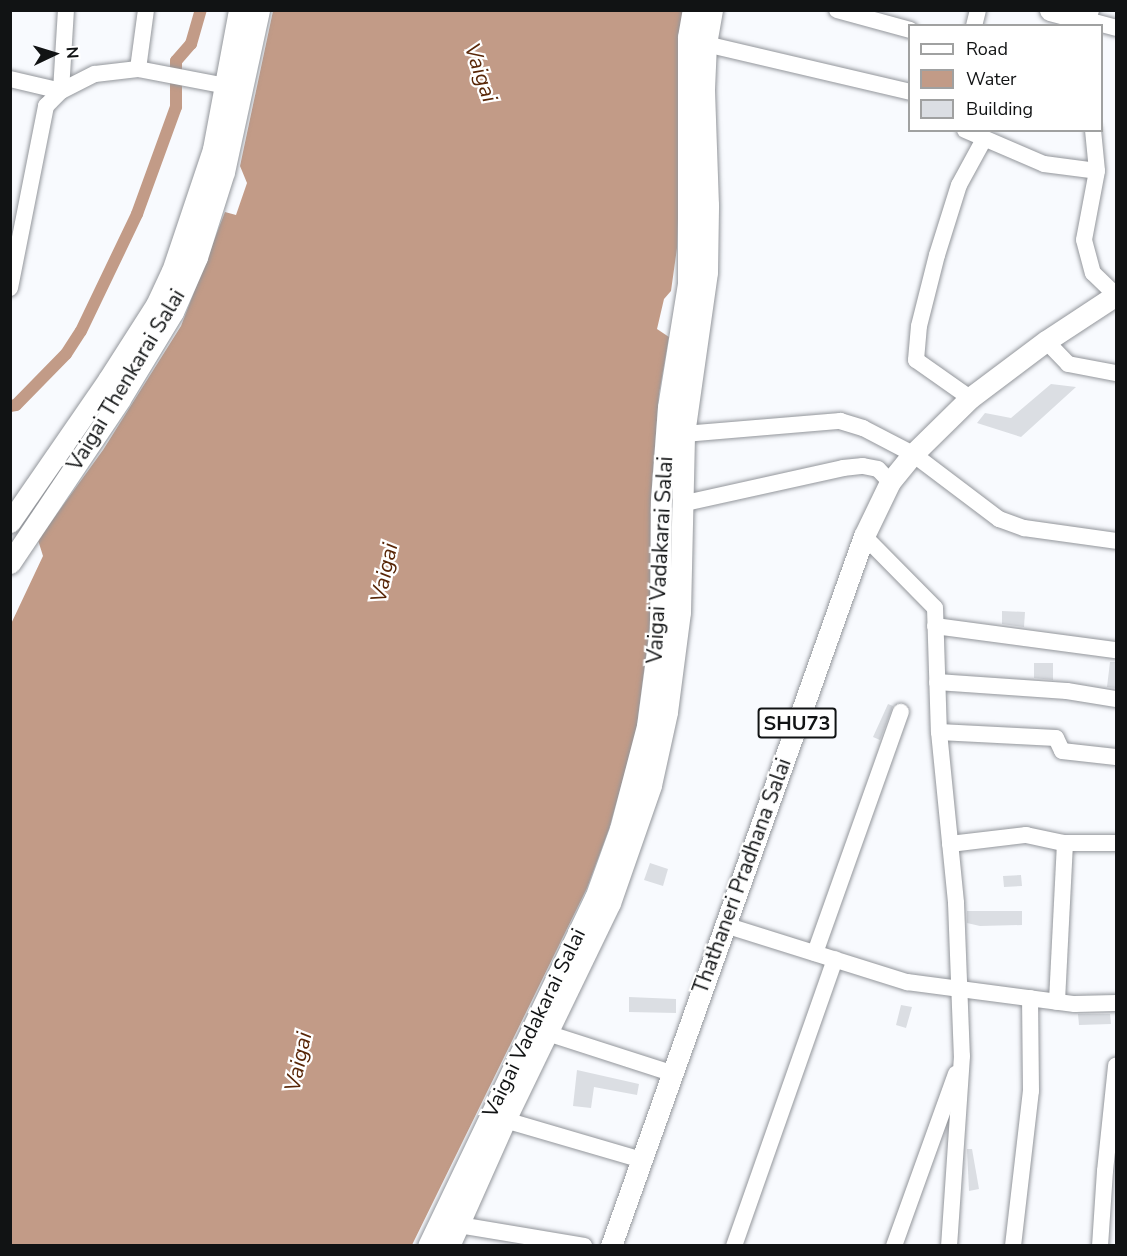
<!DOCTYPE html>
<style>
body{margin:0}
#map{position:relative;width:1127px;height:1256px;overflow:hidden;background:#f8fafe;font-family:"Nunito Sans",sans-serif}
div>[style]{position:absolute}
.water>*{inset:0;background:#c29b87}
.canal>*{height:12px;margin:-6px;padding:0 6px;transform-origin:6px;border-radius:6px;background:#c29b87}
.building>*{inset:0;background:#dbdee3}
.roads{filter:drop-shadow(0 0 2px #93969b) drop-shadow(0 0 2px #93969b)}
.minor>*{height:16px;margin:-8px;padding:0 8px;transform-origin:8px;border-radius:8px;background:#fff}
.major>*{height:21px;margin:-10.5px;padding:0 10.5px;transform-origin:10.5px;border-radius:10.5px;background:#fff}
span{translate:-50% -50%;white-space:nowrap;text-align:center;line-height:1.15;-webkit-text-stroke:4.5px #fff;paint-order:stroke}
.shield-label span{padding:2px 4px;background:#fff;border:2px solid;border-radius:4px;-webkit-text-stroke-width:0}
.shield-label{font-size:20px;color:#111314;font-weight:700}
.street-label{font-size:21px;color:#111314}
.water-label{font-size:22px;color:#582607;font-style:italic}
.frame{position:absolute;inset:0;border:12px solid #111314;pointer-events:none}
.legend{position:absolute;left:908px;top:24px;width:195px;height:108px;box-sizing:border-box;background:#fff;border:2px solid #a0a1a1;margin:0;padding:8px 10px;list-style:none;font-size:18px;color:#111314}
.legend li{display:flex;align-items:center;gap:12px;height:30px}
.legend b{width:30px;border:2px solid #a0a1a1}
.north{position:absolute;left:24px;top:24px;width:60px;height:60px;-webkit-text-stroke:4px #fff;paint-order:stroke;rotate:86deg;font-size:16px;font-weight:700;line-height:24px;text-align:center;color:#111314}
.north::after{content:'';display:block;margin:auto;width:21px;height:27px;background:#111314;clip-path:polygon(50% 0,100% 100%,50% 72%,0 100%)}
</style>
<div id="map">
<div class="water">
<div style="clip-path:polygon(273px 11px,685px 11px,677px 248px,671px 291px,664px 299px,657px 329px,669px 337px,659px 394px,651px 498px,650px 624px,636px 733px,609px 829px,587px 888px,412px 1245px,11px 1245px,10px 626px,43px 556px,38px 540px,103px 450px,181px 326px,225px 212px,236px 215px,247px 183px,240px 166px)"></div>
</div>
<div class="canal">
<div style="left:10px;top:406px;width:6px;rotate:-9deg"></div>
<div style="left:16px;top:405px;width:71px;rotate:-45.6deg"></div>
<div style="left:66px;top:354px;width:27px;rotate:-57deg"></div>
<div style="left:81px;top:331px;width:130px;rotate:-64.4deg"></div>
<div style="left:137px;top:214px;width:114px;rotate:-70deg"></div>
<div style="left:176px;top:107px;width:46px;rotate:-90deg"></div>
<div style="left:176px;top:61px;width:23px;rotate:-49deg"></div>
<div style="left:191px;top:44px;width:35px;rotate:-74deg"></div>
</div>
<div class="building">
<div style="clip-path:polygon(1051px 384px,1076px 387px,1021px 437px,977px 423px,985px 413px,1011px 418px)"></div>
<div style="clip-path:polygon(1002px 611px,1025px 612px,1024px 627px,1002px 624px)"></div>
<div style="clip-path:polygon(1110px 662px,1116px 662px,1116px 688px,1107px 687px)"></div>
<div style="clip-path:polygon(1034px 663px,1053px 663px,1053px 680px,1034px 678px)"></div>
<div style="clip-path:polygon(888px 704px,893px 706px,880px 740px,873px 737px)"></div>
<div style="clip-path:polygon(650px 863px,668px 869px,663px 886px,644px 880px)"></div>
<div style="clip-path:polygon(1021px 875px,1022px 886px,1004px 887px,1003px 876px)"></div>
<div style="clip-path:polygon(967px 911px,1022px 911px,1022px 925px,980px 926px,967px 923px)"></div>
<div style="clip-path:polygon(629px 997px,676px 999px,676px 1013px,629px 1012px)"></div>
<div style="clip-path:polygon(901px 1005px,912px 1007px,906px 1028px,896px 1025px)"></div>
<div style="clip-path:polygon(1078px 1014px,1110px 1014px,1111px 1024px,1079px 1025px)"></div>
<div style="clip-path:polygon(577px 1070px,639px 1084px,637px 1095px,594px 1087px,591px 1108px,573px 1106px)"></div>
<div style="clip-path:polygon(967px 1149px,972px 1149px,979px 1189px,969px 1191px)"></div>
</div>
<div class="roads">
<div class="minor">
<div style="left:837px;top:10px;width:76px;rotate:15.3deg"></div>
<div style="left:974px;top:26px;width:16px;rotate:-76deg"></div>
<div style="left:1084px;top:26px;width:7px;rotate:-98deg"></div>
<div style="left:1083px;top:19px;width:34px;rotate:15deg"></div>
<div style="left:706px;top:44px;width:210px;rotate:13.2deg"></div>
<div style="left:138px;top:69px;width:60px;rotate:-82.3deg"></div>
<div style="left:10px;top:79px;width:52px;rotate:13.2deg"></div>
<div style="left:61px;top:91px;width:38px;rotate:-27deg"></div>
<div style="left:95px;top:74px;width:43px;rotate:-6.6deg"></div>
<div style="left:138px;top:69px;width:90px;rotate:10.9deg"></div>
<div style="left:965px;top:130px;width:86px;rotate:23.3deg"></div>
<div style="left:1044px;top:164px;width:53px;rotate:7.5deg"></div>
<div style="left:1093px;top:130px;width:41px;rotate:84.4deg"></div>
<div style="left:1097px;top:171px;width:70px;rotate:100.7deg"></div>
<div style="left:1084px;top:240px;width:34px;rotate:75deg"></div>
<div style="left:1093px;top:273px;width:32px;rotate:44deg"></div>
<div style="left:10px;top:288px;width:186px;rotate:-78.8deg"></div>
<div style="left:46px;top:106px;width:21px;rotate:-45deg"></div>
<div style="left:61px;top:91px;width:81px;rotate:-86.5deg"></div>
<div style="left:1046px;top:341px;width:32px;rotate:46deg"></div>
<div style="left:1068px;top:364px;width:49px;rotate:10.6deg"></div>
<div style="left:970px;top:398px;width:66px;rotate:-144.9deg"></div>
<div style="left:916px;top:360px;width:34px;rotate:-85deg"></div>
<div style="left:919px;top:326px;width:73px;rotate:-75.8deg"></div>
<div style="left:937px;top:255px;width:73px;rotate:-72.6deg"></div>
<div style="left:959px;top:185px;width:50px;rotate:-61.4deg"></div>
<div style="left:684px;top:434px;width:157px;rotate:-4.8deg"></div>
<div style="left:840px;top:421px;width:24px;rotate:17deg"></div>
<div style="left:863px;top:428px;width:56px;rotate:27.5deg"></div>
<div style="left:913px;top:454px;width:108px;rotate:37.1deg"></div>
<div style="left:999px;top:519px;width:27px;rotate:20deg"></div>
<div style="left:1024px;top:528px;width:93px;rotate:8deg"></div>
<div style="left:681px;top:504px;width:166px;rotate:-12.5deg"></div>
<div style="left:843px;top:468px;width:20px;rotate:-6deg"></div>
<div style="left:863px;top:466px;width:15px;rotate:11deg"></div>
<div style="left:878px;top:469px;width:18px;rotate:47deg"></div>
<div style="left:864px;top:536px;width:101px;rotate:45.4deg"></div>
<div style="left:935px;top:608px;width:124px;rotate:88.2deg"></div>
<div style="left:939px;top:732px;width:117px;rotate:2.9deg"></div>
<div style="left:1056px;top:738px;width:14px;rotate:65deg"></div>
<div style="left:1062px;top:751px;width:54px;rotate:6.3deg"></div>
<div style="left:935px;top:626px;width:183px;rotate:7.6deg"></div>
<div style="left:937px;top:682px;width:130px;rotate:4deg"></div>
<div style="left:1067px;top:691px;width:50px;rotate:9.3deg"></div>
<div style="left:939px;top:732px;width:172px;rotate:84.3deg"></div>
<div style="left:956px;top:903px;width:153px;rotate:87.8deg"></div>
<div style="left:962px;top:1056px;width:190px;rotate:93.9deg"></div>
<div style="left:1065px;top:843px;width:51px"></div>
<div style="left:950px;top:844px;width:77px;rotate:-6.8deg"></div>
<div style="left:1026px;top:835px;width:40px;rotate:12deg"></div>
<div style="left:1065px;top:843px;width:159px;rotate:92.9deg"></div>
<div style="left:725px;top:925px;width:191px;rotate:17.4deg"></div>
<div style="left:907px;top:982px;width:169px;rotate:7.5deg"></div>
<div style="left:1075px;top:1004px;width:41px;rotate:-1.4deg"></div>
<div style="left:815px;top:953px;width:256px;rotate:-70.4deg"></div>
<div style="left:547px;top:1033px;width:130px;rotate:17.9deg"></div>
<div style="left:505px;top:1120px;width:143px;rotate:16.3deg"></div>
<div style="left:459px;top:1225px;width:127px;rotate:9.5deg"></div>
<div style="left:734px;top:1246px;width:304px;rotate:-70.6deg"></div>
<div style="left:894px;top:1246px;width:183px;rotate:-70.2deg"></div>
<div style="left:1013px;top:1246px;width:156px;rotate:-83.4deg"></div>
<div style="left:1031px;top:1091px;width:93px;rotate:-90.6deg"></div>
<div style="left:1100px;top:1246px;width:75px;rotate:-86.2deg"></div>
<div style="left:1105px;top:1171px;width:106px;rotate:-84deg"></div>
</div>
<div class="major">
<div style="left:1050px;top:10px;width:34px;rotate:15deg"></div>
<div style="left:1083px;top:19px;width:10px;rotate:-61deg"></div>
<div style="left:10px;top:522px;width:173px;rotate:-55.4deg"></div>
<div style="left:108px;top:380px;width:89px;rotate:-57.4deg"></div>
<div style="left:156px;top:305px;width:38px;rotate:-65deg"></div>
<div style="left:172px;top:271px;width:129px;rotate:-71.4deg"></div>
<div style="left:213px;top:149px;width:141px;rotate:-79.4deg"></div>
<div style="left:10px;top:563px;width:197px;rotate:-56.1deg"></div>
<div style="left:120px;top:399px;width:102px;rotate:-58.7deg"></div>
<div style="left:173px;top:312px;width:60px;rotate:-66.4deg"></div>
<div style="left:197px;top:257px;width:89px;rotate:-72.4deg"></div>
<div style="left:224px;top:172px;width:166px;rotate:-77.8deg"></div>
<div style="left:428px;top:1246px;width:386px;rotate:-64.4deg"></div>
<div style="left:595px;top:898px;width:73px;rotate:-70.1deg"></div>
<div style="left:620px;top:829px;width:106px;rotate:-75.3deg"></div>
<div style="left:647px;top:726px;width:98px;rotate:-82.4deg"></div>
<div style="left:660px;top:629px;width:129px;rotate:-89.6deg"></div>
<div style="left:661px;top:500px;width:93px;rotate:-85.7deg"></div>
<div style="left:668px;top:407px;width:125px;rotate:-80.8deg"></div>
<div style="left:688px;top:284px;width:247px;rotate:-90deg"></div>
<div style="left:688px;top:37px;width:27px;rotate:-80deg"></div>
<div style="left:449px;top:1246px;width:138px;rotate:-66deg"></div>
<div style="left:505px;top:1120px;width:241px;rotate:-64.2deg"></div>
<div style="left:610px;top:903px;width:125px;rotate:-70.8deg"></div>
<div style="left:651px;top:785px;width:75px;rotate:-77.6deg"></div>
<div style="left:667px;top:712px;width:101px;rotate:-82.6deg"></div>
<div style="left:680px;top:612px;width:178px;rotate:-88.7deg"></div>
<div style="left:684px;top:434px;width:164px;rotate:-81.9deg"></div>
<div style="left:707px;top:272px;width:67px;rotate:-89.1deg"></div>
<div style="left:708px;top:205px;width:116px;rotate:-92deg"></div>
<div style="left:704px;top:89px;width:45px;rotate:-87.5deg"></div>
<div style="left:706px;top:44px;width:35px;rotate:-80deg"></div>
<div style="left:611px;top:1246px;width:754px;rotate:-70.39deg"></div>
<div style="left:864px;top:536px;width:60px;rotate:-64.3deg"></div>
<div style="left:890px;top:482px;width:36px;rotate:-51deg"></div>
<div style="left:913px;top:454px;width:80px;rotate:-44.5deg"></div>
<div style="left:970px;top:398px;width:95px;rotate:-36.9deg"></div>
<div style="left:1046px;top:341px;width:84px;rotate:-33.3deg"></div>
</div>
</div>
<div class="shield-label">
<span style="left:797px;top:723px">SHU73</span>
</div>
<div class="street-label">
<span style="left:126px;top:380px;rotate:-59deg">Vaigai Thenkarai Salai</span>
<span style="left:660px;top:560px;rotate:-87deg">Vaigai Vadakarai Salai</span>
<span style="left:742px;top:876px;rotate:-70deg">Thathaneri Pradhana Salai</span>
<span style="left:534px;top:1023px;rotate:-64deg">Vaigai Vadakarai Salai</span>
</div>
<div class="water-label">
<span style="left:480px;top:73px;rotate:71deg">Vaigai</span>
<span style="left:385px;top:573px;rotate:-78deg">Vaigai</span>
<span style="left:299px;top:1062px;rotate:-78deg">Vaigai</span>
</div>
<div class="frame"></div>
<ul class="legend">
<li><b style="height:8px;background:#fff"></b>Road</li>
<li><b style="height:16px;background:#c29b87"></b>Water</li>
<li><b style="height:16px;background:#dbdee3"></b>Building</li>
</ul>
<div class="north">N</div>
</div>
